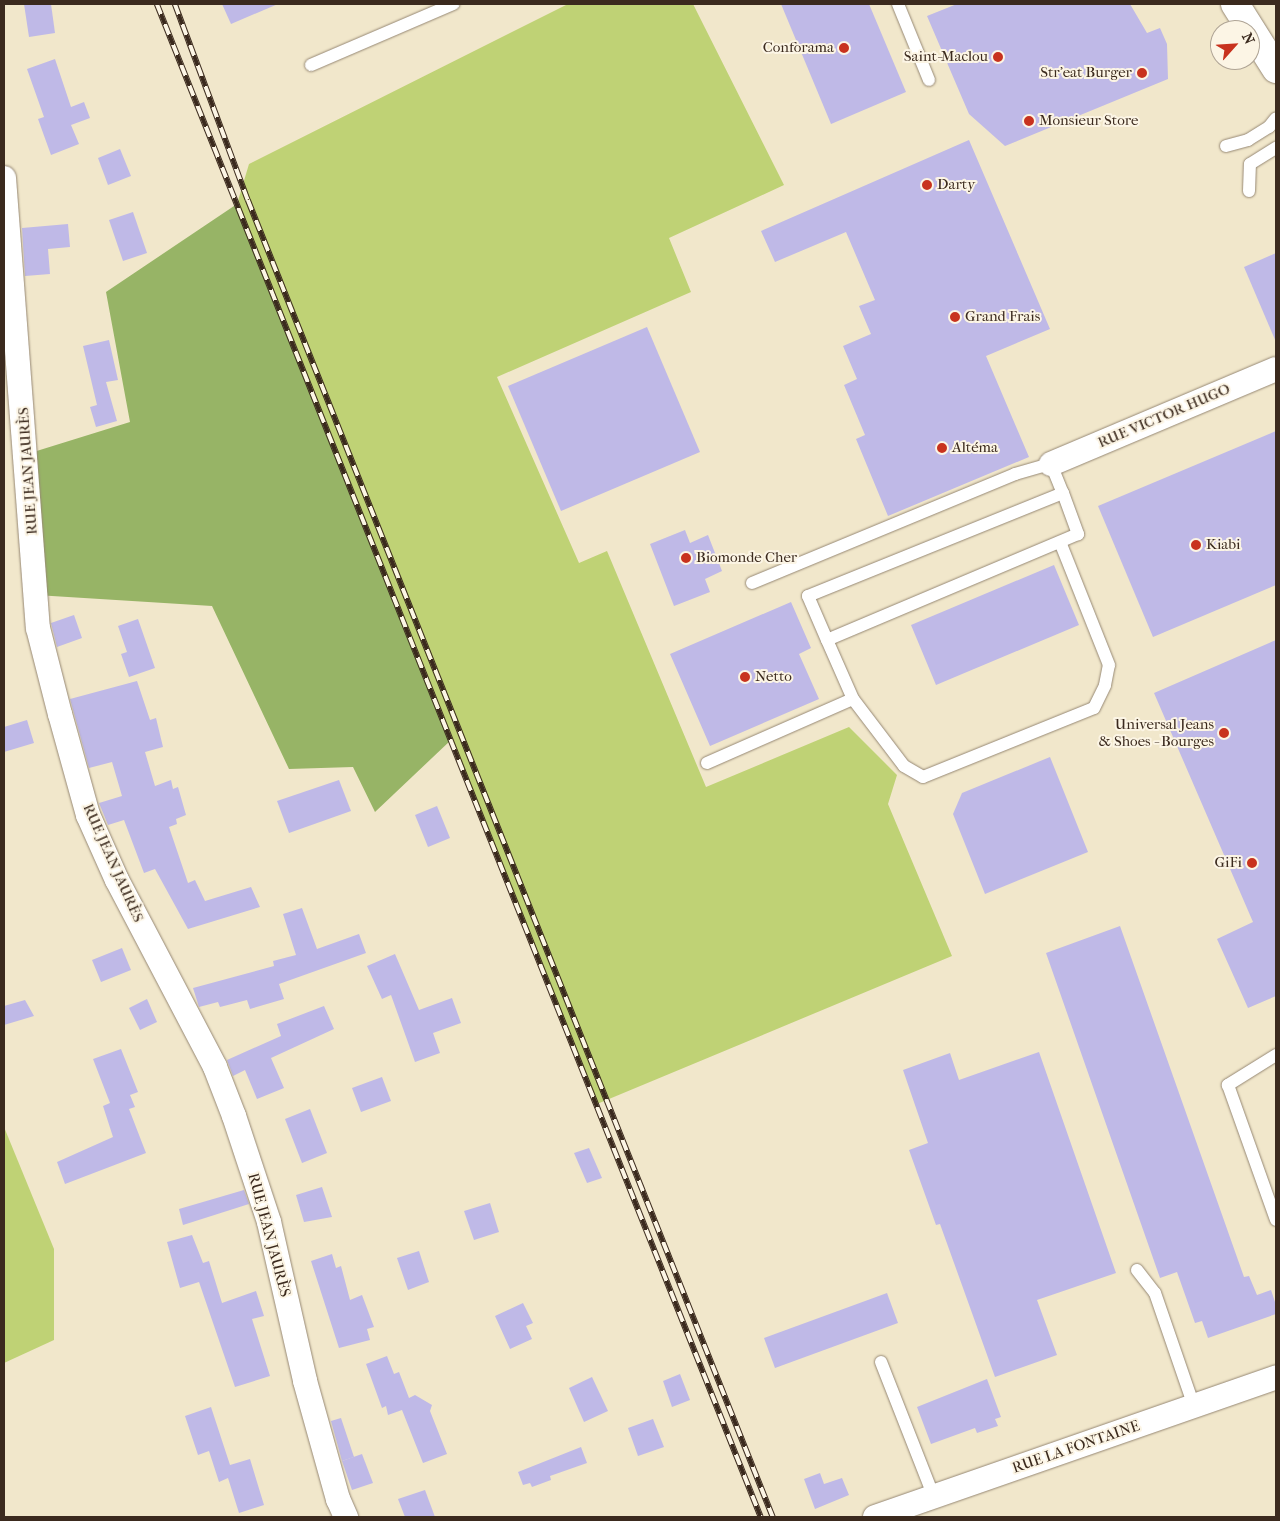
<!DOCTYPE html>
<meta charset="utf-8">
<style>
body{margin:0}
#map{position:relative;width:1280px;height:1521px;overflow:hidden;background:#f1e7cb;font-family:"IM FELL French Canon",serif}
div>[style]{position:absolute}
.green>*{inset:0;background:#bfd275}
.forest>*{inset:0;background:#97b466}
.building>*{inset:0;background:#bfb9e7}
.roads{filter:drop-shadow(0 0 1px #968874) drop-shadow(0 0 1px #968874)}
.lane>*{height:12px;margin:-6px;padding:0 6px;transform-origin:6px;border-radius:6px;background:#fff}
.street>*{height:24px;margin:-12px;padding:0 12px;transform-origin:12px;border-radius:12px;background:#fff}
.primary>*{height:28px;margin:-14px;padding:0 14px;transform-origin:14px;border-radius:14px;background:#fff}
.rail>*{height:5.5px;margin-top:-2.75px;transform-origin:0;background:repeating-linear-gradient(90deg,#fcf5e5 0 11px,#3b2a1e 0 22px);box-sizing:border-box;border-block:1px solid #3b2a1e}
.dots>*{width:14px;height:14px;translate:-50% -50%;box-sizing:border-box;border:2px solid #fcf5e5;border-radius:50%}
span{translate:-50% -50%;white-space:nowrap;text-align:center;line-height:1.15;-webkit-text-stroke:4px #fcf5e5;paint-order:stroke}
.poi-label{font-size:15px;color:#3b2a1e}
.right{translate:-100% -50%;text-align:right}
.left{translate:0 -50%;text-align:left}
.street-label{font-size:15px;color:#3b2a1e}
.frame{position:absolute;inset:0;border:5px solid #3b2a1e;pointer-events:none}
.north{position:absolute;left:1210px;top:20px;width:50px;height:50px;box-sizing:border-box;background:#fcf5e5;border:1px solid #afa495;border-radius:50%;rotate:64deg;font-size:14px;font-weight:700;line-height:20px;text-align:center;color:#3b2a1e}
.north::after{content:'';display:block;margin:auto;width:18px;height:22px;background:#c8321e;clip-path:polygon(50% 0,100% 100%,50% 72%,0 100%)}
</style>
<div id="map">
<div class="green">
<div style="clip-path:polygon(568px 4px,693px 4px,784px 185px,669px 238px,691px 292px,497px 377px,579px 563px,607px 551px,706px 787px,849px 727px,897px 775px,888px 804px,952px 956px,597px 1104px,237px 204px,249px 164px)"></div>
<div style="clip-path:polygon(4px 1127px,54px 1249px,54px 1340px,4px 1363px)"></div>
</div>
<div class="forest">
<div style="clip-path:polygon(237px 204px,451px 740px,375px 812px,353px 767px,289px 769px,212px 606px,36px 595px,27px 454px,130px 422px,106px 292px)"></div>
</div>
<div class="building">
<div style="clip-path:polygon(24px 4px,51px 4px,55px 33px,29px 37px)"></div>
<div style="clip-path:polygon(222px 4px,278px 4px,231px 24px)"></div>
<div style="clip-path:polygon(781px 4px,869px 4px,906px 92px,831px 124px)"></div>
<div style="clip-path:polygon(957px 4px,1130px 4px,1147px 33px,1160px 28px,1167px 44px,1168px 79px,1005px 146px,969px 114px,927px 16px)"></div>
<div style="clip-path:polygon(55px 59px,71px 107px,84px 102px,90px 118px,71px 125px,79px 144px,51px 155px,38px 119px,44px 117px,27px 69px)"></div>
<div style="clip-path:polygon(969px 140px,1050px 329px,986px 356px,1029px 457px,888px 516px,856px 439px,865px 435px,844px 385px,857px 379px,843px 346px,871px 334px,859px 306px,875px 300px,846px 232px,775px 262px,761px 231px)"></div>
<div style="clip-path:polygon(120px 149px,131px 176px,108px 185px,98px 158px)"></div>
<div style="clip-path:polygon(133px 212px,147px 253px,123px 261px,109px 220px)"></div>
<div style="clip-path:polygon(68px 224px,70px 247px,48px 249px,50px 274px,25px 276px,22px 228px)"></div>
<div style="clip-path:polygon(1276px 253px,1276px 342px,1244px 267px)"></div>
<div style="clip-path:polygon(647px 327px,700px 452px,561px 511px,508px 386px)"></div>
<div style="clip-path:polygon(109px 340px,118px 380px,106px 382px,117px 421px,96px 427px,90px 407px,97px 405px,83px 346px)"></div>
<div style="clip-path:polygon(1276px 431px,1276px 585px,1153px 637px,1098px 506px)"></div>
<div style="clip-path:polygon(685px 530px,690px 543px,708px 535px,722px 571px,705px 579px,710px 592px,674px 606px,650px 544px)"></div>
<div style="clip-path:polygon(1054px 565px,1079px 625px,936px 685px,911px 625px)"></div>
<div style="clip-path:polygon(791px 602px,811px 648px,799px 654px,819px 699px,710px 746px,670px 654px)"></div>
<div style="clip-path:polygon(74px 615px,82px 638px,57px 647px,51px 623px)"></div>
<div style="clip-path:polygon(138px 619px,155px 668px,129px 677px,121px 654px,127px 652px,118px 626px)"></div>
<div style="clip-path:polygon(1276px 640px,1276px 996px,1248px 1008px,1217px 939px,1253px 922px,1154px 693px)"></div>
<div style="clip-path:polygon(137px 681px,150px 720px,156px 718px,163px 747px,145px 752px,155px 786px,171px 780px,173px 789px,178px 787px,186px 815px,176px 819px,177px 824px,169px 827px,188px 883px,195px 880px,205px 901px,251px 887px,260px 907px,188px 929px,155px 869px,144px 873px,124px 820px,108px 825px,99px 803px,122px 796px,112px 762px,89px 768px,70px 699px)"></div>
<div style="clip-path:polygon(27px 720px,34px 743px,4px 752px,4px 727px)"></div>
<div style="clip-path:polygon(1050px 757px,1088px 852px,985px 894px,953px 814px,962px 793px)"></div>
<div style="clip-path:polygon(339px 780px,351px 811px,289px 833px,277px 801px)"></div>
<div style="clip-path:polygon(437px 806px,450px 838px,428px 847px,415px 815px)"></div>
<div style="clip-path:polygon(302px 908px,317px 949px,359px 934px,366px 953px,279px 984px,284px 999px,250px 1009px,247px 1000px,220px 1007px,218px 1002px,199px 1007px,193px 988px,274px 966px,273px 961px,296px 955px,283px 914px)"></div>
<div style="clip-path:polygon(1120px 926px,1244px 1277px,1249px 1276px,1257px 1295px,1271px 1290px,1276px 1305px,1276px 1314px,1208px 1338px,1202px 1321px,1195px 1323px,1177px 1272px,1160px 1278px,1046px 953px)"></div>
<div style="clip-path:polygon(122px 948px,131px 970px,101px 982px,92px 960px)"></div>
<div style="clip-path:polygon(395px 954px,419px 1010px,452px 998px,461px 1023px,433px 1033px,440px 1053px,415px 1062px,391px 995px,382px 999px,367px 966px)"></div>
<div style="clip-path:polygon(147px 999px,157px 1022px,140px 1030px,129px 1008px)"></div>
<div style="clip-path:polygon(25px 1000px,34px 1016px,4px 1025px,4px 1006px)"></div>
<div style="clip-path:polygon(324px 1006px,334px 1029px,271px 1058px,284px 1088px,257px 1099px,245px 1070px,233px 1076px,227px 1060px,281px 1036px,277px 1024px)"></div>
<div style="clip-path:polygon(121px 1049px,138px 1092px,130px 1095px,135px 1107px,129px 1109px,146px 1153px,65px 1184px,57px 1162px,113px 1137px,103px 1106px,110px 1103px,93px 1059px)"></div>
<div style="clip-path:polygon(1039px 1052px,1116px 1273px,1037px 1300px,1057px 1355px,995px 1377px,940px 1224px,936px 1225px,909px 1150px,928px 1143px,903px 1070px,950px 1053px,959px 1080px)"></div>
<div style="clip-path:polygon(382px 1077px,391px 1101px,361px 1112px,352px 1088px)"></div>
<div style="clip-path:polygon(310px 1109px,327px 1153px,302px 1163px,285px 1119px)"></div>
<div style="clip-path:polygon(589px 1148px,602px 1178px,587px 1183px,574px 1153px)"></div>
<div style="clip-path:polygon(322px 1187px,332px 1217px,304px 1222px,296px 1195px)"></div>
<div style="clip-path:polygon(244px 1190px,249px 1204px,183px 1225px,179px 1209px)"></div>
<div style="clip-path:polygon(490px 1203px,499px 1232px,474px 1240px,464px 1211px)"></div>
<div style="clip-path:polygon(192px 1235px,203px 1263px,209px 1261px,222px 1303px,256px 1291px,264px 1316px,252px 1319px,270px 1376px,235px 1387px,199px 1282px,180px 1288px,167px 1242px)"></div>
<div style="clip-path:polygon(419px 1251px,429px 1282px,408px 1290px,397px 1258px)"></div>
<div style="clip-path:polygon(332px 1254px,336px 1268px,341px 1266px,350px 1300px,362px 1295px,374px 1327px,367px 1329px,370px 1340px,339px 1348px,311px 1261px)"></div>
<div style="clip-path:polygon(887px 1293px,898px 1323px,775px 1368px,764px 1338px)"></div>
<div style="clip-path:polygon(523px 1303px,533px 1323px,526px 1326px,532px 1339px,510px 1349px,495px 1316px)"></div>
<div style="clip-path:polygon(387px 1356px,394px 1374px,399px 1372px,409px 1398px,415px 1395px,432px 1405px,430px 1411px,447px 1454px,423px 1463px,402px 1410px,388px 1415px,386px 1406px,382px 1408px,366px 1364px)"></div>
<div style="clip-path:polygon(680px 1374px,690px 1400px,672px 1407px,663px 1381px)"></div>
<div style="clip-path:polygon(592px 1377px,608px 1411px,584px 1422px,569px 1388px)"></div>
<div style="clip-path:polygon(987px 1379px,1001px 1417px,995px 1419px,998px 1426px,977px 1433px,975px 1428px,931px 1444px,917px 1407px)"></div>
<div style="clip-path:polygon(211px 1407px,230px 1465px,250px 1459px,264px 1505px,239px 1513px,228px 1478px,219px 1482px,209px 1451px,198px 1455px,185px 1416px)"></div>
<div style="clip-path:polygon(341px 1418px,354px 1457px,342px 1461px,331px 1421px)"></div>
<div style="clip-path:polygon(653px 1419px,664px 1447px,638px 1456px,628px 1428px)"></div>
<div style="clip-path:polygon(581px 1447px,587px 1463px,550px 1476px,551px 1480px,532px 1487px,530px 1483px,523px 1485px,518px 1472px)"></div>
<div style="clip-path:polygon(362px 1454px,373px 1483px,352px 1490px,342px 1461px)"></div>
<div style="clip-path:polygon(820px 1473px,824px 1484px,842px 1478px,849px 1495px,815px 1509px,804px 1479px)"></div>
<div style="clip-path:polygon(425px 1490px,435px 1517px,405px 1517px,398px 1499px)"></div>
</div>
<div class="roads">
<div class="lane">
<div style="left:898px;top:4px;width:82px;rotate:67.8deg"></div>
<div style="left:311px;top:65px;width:155px;rotate:-23.2deg"></div>
<div style="left:1226px;top:146px;width:23px;rotate:-15deg"></div>
<div style="left:1248px;top:140px;width:25px;rotate:-32deg"></div>
<div style="left:1269px;top:127px;width:11px;rotate:-52deg"></div>
<div style="left:1249px;top:191px;width:27px;rotate:-88deg"></div>
<div style="left:1250px;top:164px;width:31px;rotate:-32deg"></div>
<div style="left:752px;top:583px;width:285px;rotate:-22.5deg"></div>
<div style="left:1015px;top:474px;width:37px;rotate:-16deg"></div>
<div style="left:1051px;top:464px;width:31px;rotate:68deg"></div>
<div style="left:1063px;top:493px;width:44px;rotate:69.9deg"></div>
<div style="left:1078px;top:534px;width:272px;rotate:157.1deg"></div>
<div style="left:827px;top:640px;width:48px;rotate:-113.4deg"></div>
<div style="left:808px;top:596px;width:275px;rotate:-22deg"></div>
<div style="left:853px;top:699px;width:84px;rotate:52.7deg"></div>
<div style="left:904px;top:766px;width:22px;rotate:30deg"></div>
<div style="left:923px;top:777px;width:184px;rotate:-22deg"></div>
<div style="left:1094px;top:708px;width:25px;rotate:-64deg"></div>
<div style="left:1105px;top:685px;width:20px;rotate:-79deg"></div>
<div style="left:1109px;top:665px;width:132px;rotate:-111.7deg"></div>
<div style="left:707px;top:763px;width:159px;rotate:-23.7deg"></div>
<div style="left:853px;top:699px;width:64px;rotate:-113.8deg"></div>
<div style="left:1276px;top:1055px;width:57px;rotate:148deg"></div>
<div style="left:1228px;top:1085px;width:143px;rotate:70.4deg"></div>
<div style="left:1137px;top:1270px;width:29px;rotate:52deg"></div>
<div style="left:1155px;top:1293px;width:120px;rotate:71deg"></div>
<div style="left:881px;top:1362px;width:145px;rotate:68.6deg"></div>
</div>
<div class="street">
<div style="left:4px;top:178px;width:451px;rotate:85.7deg"></div>
<div style="left:38px;top:628px;width:89px;rotate:75.7deg"></div>
<div style="left:60px;top:714px;width:105px;rotate:74.5deg"></div>
<div style="left:88px;top:815px;width:71px;rotate:66deg"></div>
<div style="left:117px;top:880px;width:211px;rotate:62.3deg"></div>
<div style="left:215px;top:1067px;width:53px;rotate:68.8deg"></div>
<div style="left:234px;top:1116px;width:112px;rotate:71.7deg"></div>
<div style="left:269px;top:1222px;width:163px;rotate:77.2deg"></div>
<div style="left:305px;top:1381px;width:123px;rotate:74.4deg"></div>
<div style="left:338px;top:1499px;width:20px;rotate:66deg"></div>
<div style="left:1051px;top:464px;width:244px;rotate:-22.9deg"></div>
<div style="left:875px;top:1517px;width:425px;rotate:-19.2deg"></div>
</div>
<div class="primary">
<div style="left:1235px;top:4px;width:77px;rotate:57.8deg"></div>
</div>
</div>
<div class="rail">
<div style="left:157px;top:4px;width:1629px;rotate:68.24deg"></div>
<div style="left:175px;top:4px;width:209px;rotate:69.6deg"></div>
<div style="left:248px;top:200px;width:1418px;rotate:68.27deg"></div>
</div>
<div class="dots">
<div style="left:844px;top:48px;background:#c8321e"></div>
<div style="left:998px;top:57px;background:#c8321e"></div>
<div style="left:1142px;top:73px;background:#c8321e"></div>
<div style="left:1029px;top:121px;background:#c8321e"></div>
<div style="left:927px;top:185px;background:#c8321e"></div>
<div style="left:955px;top:317px;background:#c8321e"></div>
<div style="left:942px;top:448px;background:#c8321e"></div>
<div style="left:1196px;top:545px;background:#c8321e"></div>
<div style="left:686px;top:558px;background:#c8321e"></div>
<div style="left:745px;top:677px;background:#c8321e"></div>
<div style="left:1224px;top:733px;background:#c8321e"></div>
<div style="left:1252px;top:863px;background:#c8321e"></div>
</div>
<div class="poi-label">
<span class="right" style="left:834px;top:48px">Conforama</span>
<span class="right" style="left:988px;top:57px">Saint-Maclou</span>
<span class="right" style="left:1132px;top:73px">Str’eat Burger</span>
<span class="left" style="left:1039px;top:121px">Monsieur Store</span>
<span class="left" style="left:937px;top:185px">Darty</span>
<span class="left" style="left:965px;top:317px">Grand Frais</span>
<span class="left" style="left:952px;top:448px">Altéma</span>
<span class="left" style="left:1206px;top:545px">Kiabi</span>
<span class="left" style="left:696px;top:558px">Biomonde Cher</span>
<span class="left" style="left:755px;top:677px">Netto</span>
<span class="right" style="left:1214px;top:733px">Universal Jeans<br>&amp; Shoes - Bourges</span>
<span class="right" style="left:1242px;top:863px">GiFi</span>
</div>
<div class="street-label">
<span style="left:1164px;top:416px;rotate:-23deg">RUE VICTOR HUGO</span>
<span style="left:28px;top:471px;rotate:-94deg">RUE JEAN JAURÈS</span>
<span style="left:113px;top:863px;rotate:66deg">RUE JEAN JAURÈS</span>
<span style="left:269px;top:1235px;rotate:75deg">RUE JEAN JAURÈS</span>
<span style="left:1076px;top:1447px;rotate:-19deg">RUE LA FONTAINE</span>
</div>
<div class="frame"></div>
<div class="north">N</div>
</div>
